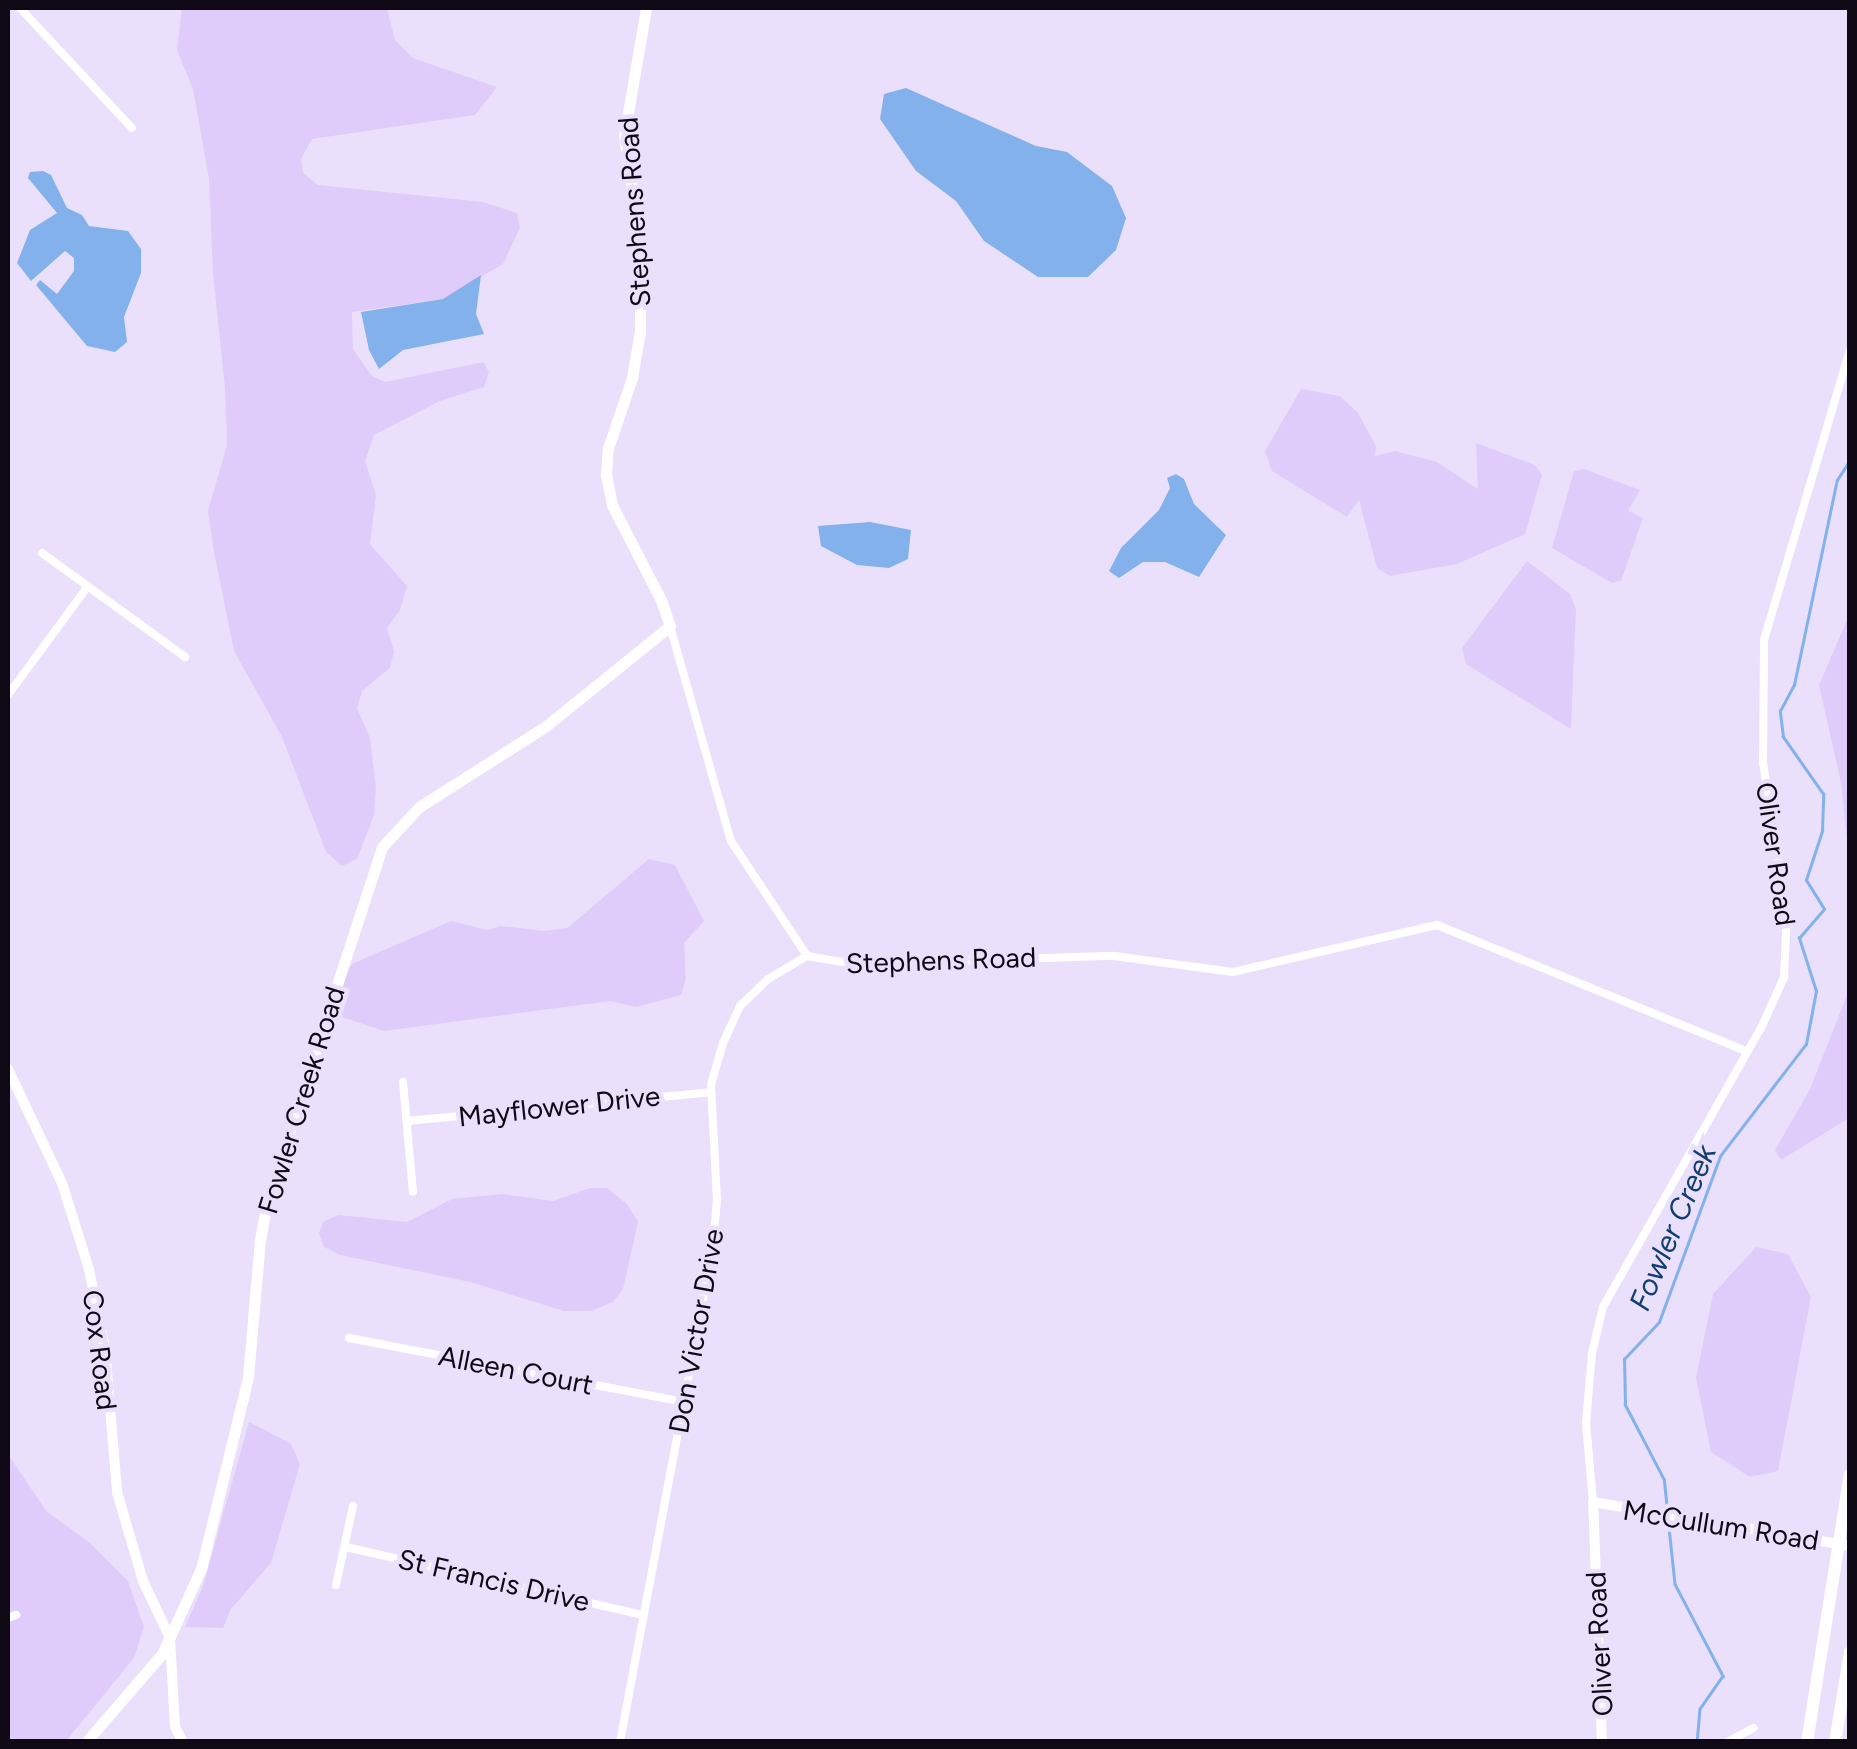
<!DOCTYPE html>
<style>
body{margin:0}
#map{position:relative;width:1857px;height:1749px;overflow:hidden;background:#ebe0fb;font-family:Figtree,sans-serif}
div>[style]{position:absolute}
.green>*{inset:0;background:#e0ccfb}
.water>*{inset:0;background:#83b1eb}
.stream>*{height:2.5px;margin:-1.25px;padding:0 1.25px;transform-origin:1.25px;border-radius:1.25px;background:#83b1eb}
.minor>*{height:8px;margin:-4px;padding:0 4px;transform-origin:4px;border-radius:4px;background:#fff}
.tertiary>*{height:10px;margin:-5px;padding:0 5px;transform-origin:5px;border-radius:5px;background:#fff}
.secondary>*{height:11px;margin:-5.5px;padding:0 5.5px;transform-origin:5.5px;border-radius:5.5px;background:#fff}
.primary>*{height:12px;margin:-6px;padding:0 6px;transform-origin:6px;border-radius:6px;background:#fff}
span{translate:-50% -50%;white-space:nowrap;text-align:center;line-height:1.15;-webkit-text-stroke:9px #ebe0fb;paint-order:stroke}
.street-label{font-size:28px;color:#0e0914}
.water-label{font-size:30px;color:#103d72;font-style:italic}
.frame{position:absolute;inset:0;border:10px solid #0e0914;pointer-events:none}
</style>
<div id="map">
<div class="green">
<div style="clip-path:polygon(182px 8px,387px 8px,395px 40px,413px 58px,497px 87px,475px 115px,312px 139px,301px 159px,303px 173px,318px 185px,483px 202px,517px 213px,520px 228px,503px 264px,443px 299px,352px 312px,353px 349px,372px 376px,385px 382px,484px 362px,489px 372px,484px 387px,440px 401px,374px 435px,365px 461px,376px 495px,370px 544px,407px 586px,400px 610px,387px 628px,394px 651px,390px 668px,362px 691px,357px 708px,370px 738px,376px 788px,374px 815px,357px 859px,342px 866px,326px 852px,282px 737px,234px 651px,214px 552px,208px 511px,227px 445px,225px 388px,213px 274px,209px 179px,193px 89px,177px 50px)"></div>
<div style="clip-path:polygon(1301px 389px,1340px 396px,1358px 413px,1376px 446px,1375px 456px,1395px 451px,1437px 462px,1478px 489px,1476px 443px,1535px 465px,1542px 475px,1525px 534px,1457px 564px,1390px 576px,1377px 568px,1359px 500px,1347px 517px,1272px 471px,1265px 451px)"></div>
<div style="clip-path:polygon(1584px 469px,1640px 490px,1628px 511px,1643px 518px,1621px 581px,1612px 583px,1552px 548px,1574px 471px)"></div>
<div style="clip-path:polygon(1527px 561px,1570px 594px,1576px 609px,1571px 729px,1466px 664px,1462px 648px)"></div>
<div style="clip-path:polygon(1849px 615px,1849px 859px,1841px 783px,1819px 685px)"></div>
<div style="clip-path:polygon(649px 859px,675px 865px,704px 921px,684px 943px,686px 979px,681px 995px,636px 1007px,610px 1001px,384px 1031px,327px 1012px,339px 974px,354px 963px,451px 921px,487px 930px,501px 926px,544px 931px,567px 928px)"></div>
<div style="clip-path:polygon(1849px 990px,1849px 1118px,1781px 1160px,1775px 1150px,1810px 1089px)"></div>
<div style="clip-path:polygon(590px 1188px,607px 1188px,627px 1204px,638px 1222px,623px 1289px,613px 1302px,591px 1311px,564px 1311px,470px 1282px,340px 1255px,324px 1247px,319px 1233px,323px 1222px,338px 1215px,407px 1222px,452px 1199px,502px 1194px,553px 1201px)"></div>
<div style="clip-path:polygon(1756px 1247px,1788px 1254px,1811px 1297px,1778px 1471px,1750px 1477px,1711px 1452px,1696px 1378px,1713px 1294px)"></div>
<div style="clip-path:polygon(249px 1422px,291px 1444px,300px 1464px,271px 1563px,231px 1609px,223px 1628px,185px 1627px,203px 1586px)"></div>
<div style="clip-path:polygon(8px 1454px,47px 1512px,89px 1542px,128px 1581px,144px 1627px,134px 1658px,66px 1741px,8px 1741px)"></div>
</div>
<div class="water">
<div style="clip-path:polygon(906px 88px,1036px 146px,1067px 152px,1112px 186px,1126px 218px,1116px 250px,1088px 277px,1038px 277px,984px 241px,956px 201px,916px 171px,880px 119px,884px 94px)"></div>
<div style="clip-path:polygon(43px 171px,51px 175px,67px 208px,82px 215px,89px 226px,128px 231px,141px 249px,141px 273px,124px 317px,127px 342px,115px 352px,87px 346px,36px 285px,40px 280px,57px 294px,74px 271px,74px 258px,65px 251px,31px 281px,17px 263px,30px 230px,57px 213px,28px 178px,30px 172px)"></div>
<div style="clip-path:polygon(481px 275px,476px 314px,484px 334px,403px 350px,379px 369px,369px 350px,361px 312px,443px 299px)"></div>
<div style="clip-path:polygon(1176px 474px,1184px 479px,1194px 504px,1226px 535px,1199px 577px,1165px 562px,1143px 562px,1119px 578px,1109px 571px,1121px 548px,1159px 510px,1170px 488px,1167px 478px)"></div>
<div style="clip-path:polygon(870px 522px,911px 530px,908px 559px,889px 568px,857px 565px,821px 546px,818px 526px)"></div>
</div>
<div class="stream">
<div style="left:1667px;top:1510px;width:30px;rotate:-96deg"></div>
<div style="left:1664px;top:1480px;width:85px;rotate:-117.5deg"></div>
<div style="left:1625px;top:1405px;width:46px;rotate:-91.2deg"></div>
<div style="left:1624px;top:1359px;width:51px;rotate:-46.6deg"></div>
<div style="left:1659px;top:1322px;width:177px;rotate:-69.8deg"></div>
<div style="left:1720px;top:1156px;width:141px;rotate:-52.5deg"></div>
<div style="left:1806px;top:1044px;width:54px;rotate:-79.3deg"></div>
<div style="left:1816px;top:991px;width:56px;rotate:-107.8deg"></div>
<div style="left:1799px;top:938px;width:38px;rotate:-49deg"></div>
<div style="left:1824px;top:909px;width:34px;rotate:-122deg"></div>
<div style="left:1806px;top:880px;width:52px;rotate:-71.9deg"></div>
<div style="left:1822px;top:831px;width:37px;rotate:-88deg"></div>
<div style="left:1823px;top:794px;width:70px;rotate:-125.1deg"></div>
<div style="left:1783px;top:737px;width:26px;rotate:-97deg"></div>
<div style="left:1780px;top:711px;width:30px;rotate:-62deg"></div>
<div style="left:1794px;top:685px;width:209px;rotate:-78.2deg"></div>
<div style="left:1837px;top:480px;width:24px;rotate:-57deg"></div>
<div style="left:1668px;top:1518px;width:66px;rotate:83.9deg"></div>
<div style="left:1675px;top:1584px;width:104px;rotate:62.4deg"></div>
<div style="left:1723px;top:1676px;width:40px;rotate:124.9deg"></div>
<div style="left:1700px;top:1709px;width:33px;rotate:95deg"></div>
</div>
<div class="minor">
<div style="left:20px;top:8px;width:164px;rotate:47deg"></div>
<div style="left:42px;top:553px;width:177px;rotate:36deg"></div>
<div style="left:670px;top:626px;width:223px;rotate:74.2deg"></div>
<div style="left:731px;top:841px;width:138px;rotate:56.5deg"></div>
<div style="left:807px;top:956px;width:48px;rotate:9.7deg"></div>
<div style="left:854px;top:964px;width:260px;rotate:-1.8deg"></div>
<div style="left:1114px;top:956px;width:120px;rotate:7.7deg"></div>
<div style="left:1233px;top:972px;width:209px;rotate:-13deg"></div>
<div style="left:1437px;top:925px;width:333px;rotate:22.2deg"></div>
<div style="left:8px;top:695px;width:135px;rotate:-53.7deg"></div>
<div style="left:403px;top:1082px;width:110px;rotate:84.8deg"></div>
<div style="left:407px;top:1121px;width:305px;rotate:-5.4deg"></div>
<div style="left:349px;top:1338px;width:341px;rotate:10.8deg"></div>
<div style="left:1593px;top:1502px;width:79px;rotate:-95.1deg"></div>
<div style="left:1586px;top:1423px;width:70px;rotate:-85.1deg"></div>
<div style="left:1592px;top:1353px;width:47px;rotate:-76.6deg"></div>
<div style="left:1603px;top:1307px;width:323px;rotate:-60.5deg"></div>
<div style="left:1762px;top:1026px;width:54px;rotate:-65.8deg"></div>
<div style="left:1784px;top:977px;width:64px;rotate:-87.3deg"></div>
<div style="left:1787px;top:913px;width:152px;rotate:-99.1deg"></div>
<div style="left:1763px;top:763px;width:123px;rotate:-89.5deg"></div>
<div style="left:1764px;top:640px;width:302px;rotate:-73.5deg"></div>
<div style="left:346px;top:1547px;width:305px;rotate:12.9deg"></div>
<div style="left:336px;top:1585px;width:81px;rotate:-77.9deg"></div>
<div style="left:8px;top:1618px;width:9px;rotate:-21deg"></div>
<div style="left:620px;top:1742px;width:506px;rotate:-79.4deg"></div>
<div style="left:713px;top:1245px;width:45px;rotate:-84.9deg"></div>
<div style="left:717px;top:1200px;width:115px;rotate:-93deg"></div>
<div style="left:711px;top:1085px;width:44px;rotate:-74.1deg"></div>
<div style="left:723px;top:1043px;width:41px;rotate:-65.3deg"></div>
<div style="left:740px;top:1006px;width:39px;rotate:-44deg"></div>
<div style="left:768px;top:979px;width:45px;rotate:-30.5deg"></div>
<div style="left:1727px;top:1742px;width:30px;rotate:-28deg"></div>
</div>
<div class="tertiary">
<div style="left:8px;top:1069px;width:126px;rotate:64.7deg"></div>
<div style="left:62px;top:1183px;width:90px;rotate:72.6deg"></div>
<div style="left:89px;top:1269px;width:81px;rotate:78.6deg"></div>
<div style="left:105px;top:1348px;width:144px;rotate:85.2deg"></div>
<div style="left:117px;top:1492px;width:93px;rotate:73.7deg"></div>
<div style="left:143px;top:1581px;width:63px;rotate:64.7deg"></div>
<div style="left:170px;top:1638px;width:89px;rotate:86.8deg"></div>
<div style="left:175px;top:1727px;width:17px;rotate:62deg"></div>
<div style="left:1602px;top:1742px;width:240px;rotate:-92.1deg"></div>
<div style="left:1593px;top:1502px;width:261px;rotate:9.7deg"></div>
</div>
<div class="secondary">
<div style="left:86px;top:1742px;width:116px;rotate:-49.2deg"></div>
<div style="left:162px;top:1654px;width:94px;rotate:-65.4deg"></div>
<div style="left:201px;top:1569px;width:198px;rotate:-76.2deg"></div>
<div style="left:248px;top:1377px;width:138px;rotate:-85deg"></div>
<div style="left:260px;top:1240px;width:45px;rotate:-79.7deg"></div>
<div style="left:268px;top:1196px;width:367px;rotate:-71.9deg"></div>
<div style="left:382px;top:847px;width:54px;rotate:-47.2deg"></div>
<div style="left:419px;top:807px;width:151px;rotate:-32.5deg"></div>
<div style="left:546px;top:726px;width:159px;rotate:-38.9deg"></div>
<div style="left:670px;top:626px;width:28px;rotate:-109deg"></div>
<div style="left:661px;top:600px;width:107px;rotate:-117.3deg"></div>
<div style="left:612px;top:505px;width:32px;rotate:-101deg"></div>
<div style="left:606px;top:474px;width:26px;rotate:-86deg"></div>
<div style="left:608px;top:448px;width:74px;rotate:-71.1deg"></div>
<div style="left:632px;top:378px;width:48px;rotate:-80.3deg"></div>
<div style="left:640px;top:331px;width:87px;rotate:-90deg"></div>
<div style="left:640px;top:244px;width:109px;rotate:-98.4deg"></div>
<div style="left:624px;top:136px;width:130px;rotate:-80.2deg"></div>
</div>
<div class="primary">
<div style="left:1807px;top:1742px;width:270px;rotate:-80.9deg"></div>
<div style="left:1835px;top:1742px;width:91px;rotate:-80.5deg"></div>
</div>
<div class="street-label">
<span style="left:634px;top:212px;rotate:-94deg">Stephens Road</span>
<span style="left:1776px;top:854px;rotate:82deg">Oliver Road</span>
<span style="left:941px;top:960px;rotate:-2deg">Stephens Road</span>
<span style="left:301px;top:1100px;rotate:-73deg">Fowler Creek Road</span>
<span style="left:559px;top:1106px;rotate:-6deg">Mayflower Drive</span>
<span style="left:696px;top:1331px;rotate:-80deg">Don Victor Drive</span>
<span style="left:100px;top:1350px;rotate:83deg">Cox Road</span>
<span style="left:516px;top:1370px;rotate:11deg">Alleen Court</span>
<span style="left:1721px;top:1525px;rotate:9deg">McCullum Road</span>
<span style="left:494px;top:1580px;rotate:13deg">St Francis Drive</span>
<span style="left:1599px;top:1644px;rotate:-93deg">Oliver Road</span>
</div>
<div class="water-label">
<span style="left:1673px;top:1228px;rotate:-67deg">Fowler Creek</span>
</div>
<div class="frame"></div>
</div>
